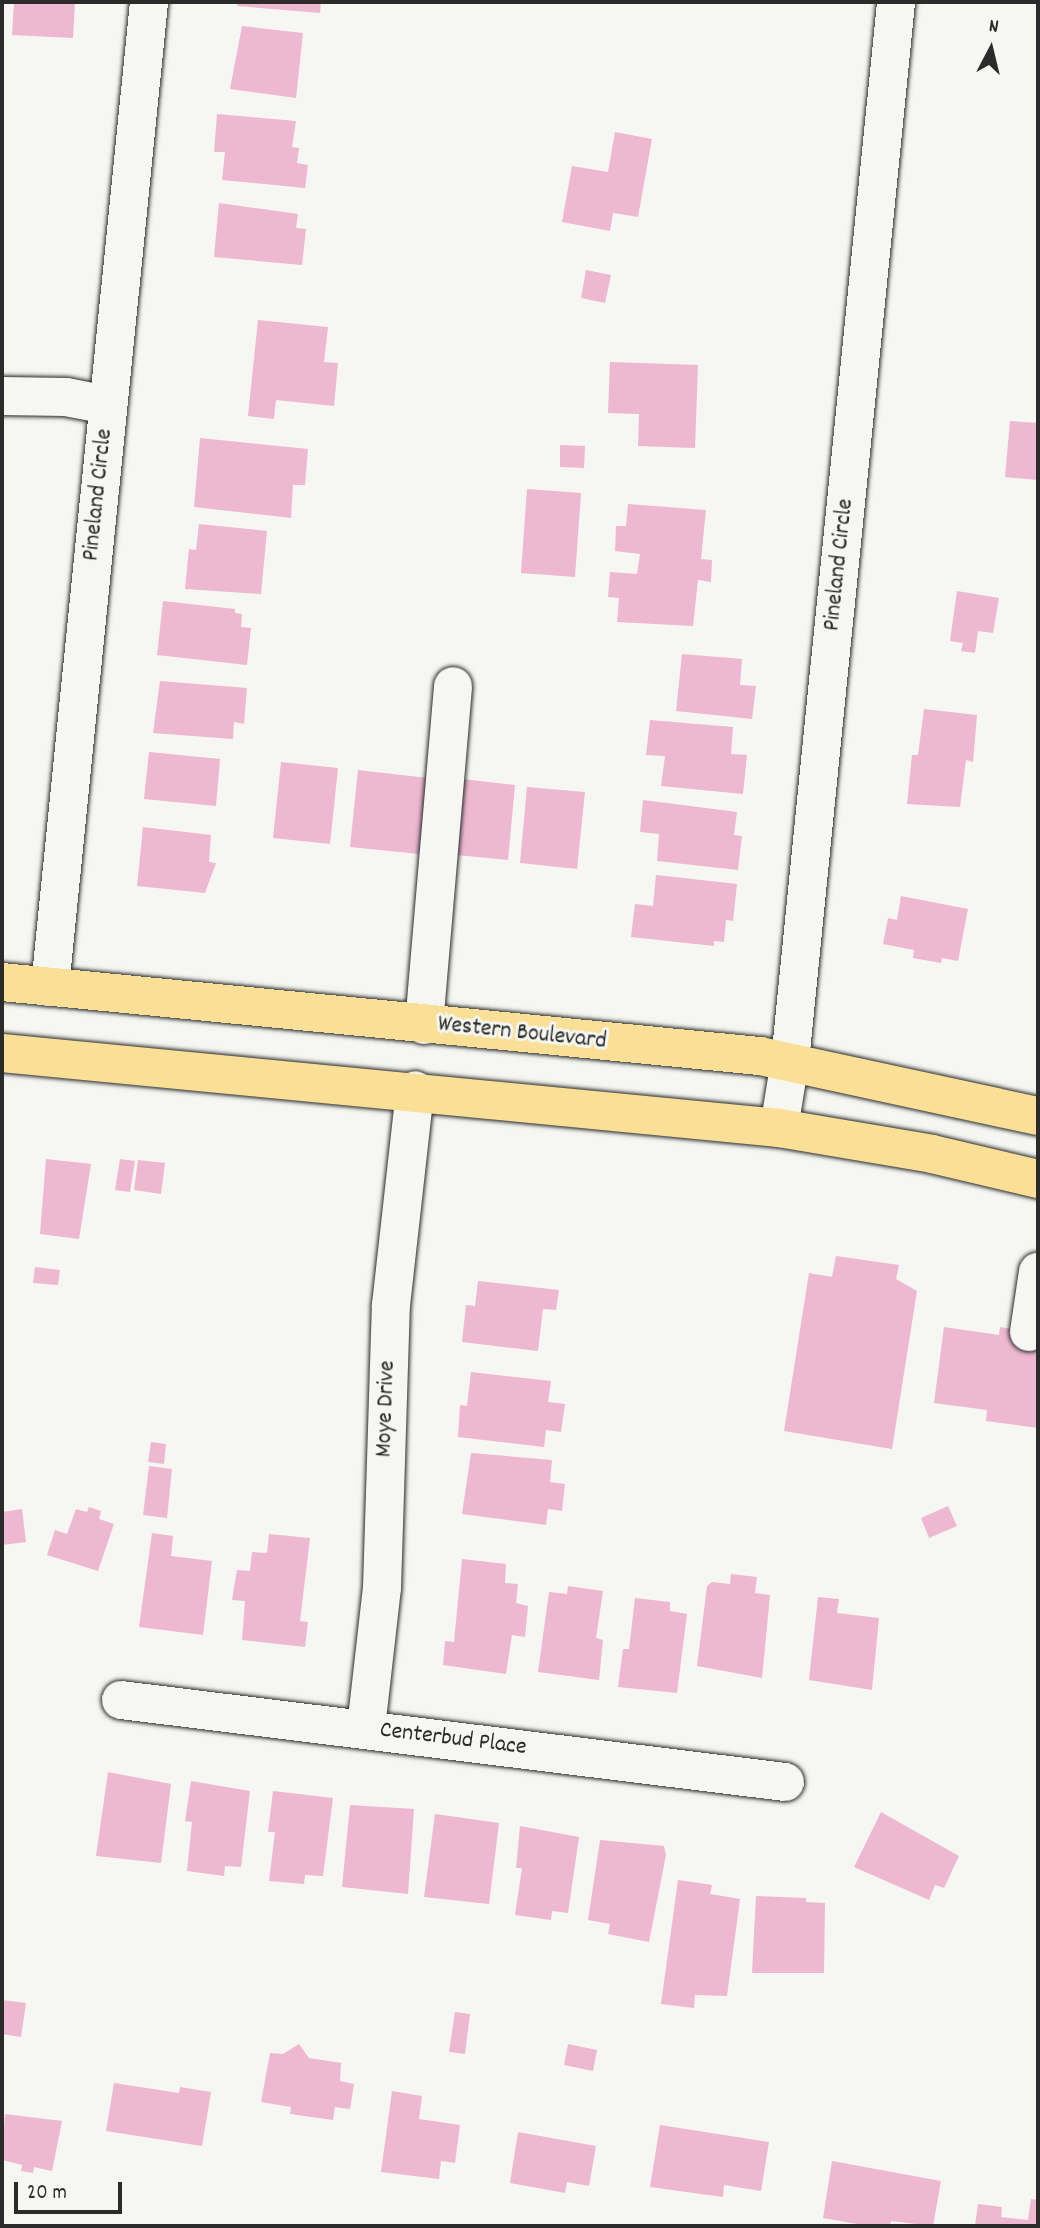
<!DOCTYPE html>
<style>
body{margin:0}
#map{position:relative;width:1040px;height:2228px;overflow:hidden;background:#f6f6f2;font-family:Dekko,sans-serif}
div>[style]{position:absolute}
.building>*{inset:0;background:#eeb8d0}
.roads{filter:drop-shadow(0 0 2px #2b2b2b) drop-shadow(0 0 2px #2b2b2b)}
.minor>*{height:38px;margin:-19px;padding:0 19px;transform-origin:19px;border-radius:19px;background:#f6f6f2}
.major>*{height:38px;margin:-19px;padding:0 19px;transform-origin:19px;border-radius:19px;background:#fadf96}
span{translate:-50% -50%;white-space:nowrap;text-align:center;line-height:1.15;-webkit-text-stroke:6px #f6f6f2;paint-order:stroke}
.street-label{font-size:24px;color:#2b2b2b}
.frame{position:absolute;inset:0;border:4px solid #2b2b2b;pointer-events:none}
.north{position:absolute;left:956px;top:14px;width:70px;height:70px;-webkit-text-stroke:5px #f6f6f2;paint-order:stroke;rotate:7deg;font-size:19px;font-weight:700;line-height:28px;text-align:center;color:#2b2b2b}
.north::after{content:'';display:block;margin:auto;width:24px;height:32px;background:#2b2b2b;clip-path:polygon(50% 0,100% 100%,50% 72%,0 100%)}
.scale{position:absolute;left:14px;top:2182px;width:108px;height:32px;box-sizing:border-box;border:4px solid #2b2b2b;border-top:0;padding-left:9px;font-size:21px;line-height:24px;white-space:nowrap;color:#2b2b2b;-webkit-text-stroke:5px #f6f6f2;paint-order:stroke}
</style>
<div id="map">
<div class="building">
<div style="clip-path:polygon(14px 2px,75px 2px,73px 38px,12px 35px)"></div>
<div style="clip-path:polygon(238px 2px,321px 2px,320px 13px,237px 6px)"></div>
<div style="clip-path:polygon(242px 26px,303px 33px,296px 98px,230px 89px)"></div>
<div style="clip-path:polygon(217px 114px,296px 121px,292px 147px,299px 148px,297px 163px,308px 165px,305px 188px,222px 180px,225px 152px,214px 152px)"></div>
<div style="clip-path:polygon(615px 132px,652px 139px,638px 217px,613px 213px,610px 231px,562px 222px,572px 166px,608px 172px)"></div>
<div style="clip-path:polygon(219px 203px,298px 214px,296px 228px,306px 229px,302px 265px,214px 257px)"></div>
<div style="clip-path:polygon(586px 270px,611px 275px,605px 303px,581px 298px)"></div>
<div style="clip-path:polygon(258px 320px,328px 327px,324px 362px,338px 363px,334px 406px,276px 400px,274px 419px,248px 416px)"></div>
<div style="clip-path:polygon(610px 362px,698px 365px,695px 448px,638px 446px,639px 414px,608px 413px)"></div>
<div style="clip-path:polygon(1010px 421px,1038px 423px,1038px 480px,1005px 477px)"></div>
<div style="clip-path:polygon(200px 438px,308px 449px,305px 485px,293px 485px,291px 518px,194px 507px)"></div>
<div style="clip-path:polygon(560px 445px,585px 446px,584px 468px,560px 467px)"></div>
<div style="clip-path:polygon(527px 489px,581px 493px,575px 577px,521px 573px)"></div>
<div style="clip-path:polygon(628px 504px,706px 510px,701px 559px,712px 560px,711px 582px,698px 580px,693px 626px,617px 622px,619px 598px,608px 597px,610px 572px,637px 574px,640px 554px,615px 551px,616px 526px,626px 526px)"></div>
<div style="clip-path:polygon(199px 524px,267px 531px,261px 594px,185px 589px,189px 549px,196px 550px)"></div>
<div style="clip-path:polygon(957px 591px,999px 598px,993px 633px,978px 631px,975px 653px,961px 651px,963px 643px,950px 641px)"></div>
<div style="clip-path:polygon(163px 601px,235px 609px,235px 613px,242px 614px,241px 627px,251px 628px,247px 665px,157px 655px)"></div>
<div style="clip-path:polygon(682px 654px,742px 659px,740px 685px,756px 686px,752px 719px,676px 711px)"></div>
<div style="clip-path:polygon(160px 681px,247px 688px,244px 724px,234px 722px,233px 739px,153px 733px)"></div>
<div style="clip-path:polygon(924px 709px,977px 715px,973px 762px,966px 760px,960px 807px,907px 804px,912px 755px,918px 755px)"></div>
<div style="clip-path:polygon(650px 720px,733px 727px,731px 754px,747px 755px,743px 794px,661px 786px,665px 756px,646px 755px)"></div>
<div style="clip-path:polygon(149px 752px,220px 759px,216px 806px,144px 799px)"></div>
<div style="clip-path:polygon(281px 762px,338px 768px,330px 844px,273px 838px)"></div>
<div style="clip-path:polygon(358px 770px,428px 778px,419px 854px,350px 847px)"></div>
<div style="clip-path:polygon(454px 778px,515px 785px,508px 860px,446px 854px)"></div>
<div style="clip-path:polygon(527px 787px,585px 792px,577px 869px,520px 863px)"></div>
<div style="clip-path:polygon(643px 800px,737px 812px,734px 835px,742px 836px,738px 870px,657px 861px,659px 834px,640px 832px)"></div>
<div style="clip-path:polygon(143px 827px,211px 835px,209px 862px,216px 863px,205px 893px,137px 886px)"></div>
<div style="clip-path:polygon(656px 875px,737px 884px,733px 921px,726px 920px,724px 942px,714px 941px,714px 946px,631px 937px,635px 904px,653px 906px)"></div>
<div style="clip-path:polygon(901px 896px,968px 909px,958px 961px,942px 958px,941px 963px,913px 958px,914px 950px,883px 944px,888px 918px,897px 920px)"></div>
<div style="clip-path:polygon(46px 1159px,91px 1164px,79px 1239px,40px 1234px)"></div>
<div style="clip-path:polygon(120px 1159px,135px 1161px,130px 1192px,115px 1190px)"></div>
<div style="clip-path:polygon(138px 1160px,165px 1163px,161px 1194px,134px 1190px)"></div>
<div style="clip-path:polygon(836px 1256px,899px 1265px,896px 1279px,917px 1291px,892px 1449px,784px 1431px,809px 1273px,832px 1277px)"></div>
<div style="clip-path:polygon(35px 1267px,60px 1270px,58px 1285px,33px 1283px)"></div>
<div style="clip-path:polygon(478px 1281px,559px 1290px,556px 1310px,543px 1309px,538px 1351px,462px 1342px,466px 1305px,475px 1306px)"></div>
<div style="clip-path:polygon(944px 1327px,999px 1335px,1000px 1327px,1038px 1333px,1038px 1428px,986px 1421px,987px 1410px,934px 1403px)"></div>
<div style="clip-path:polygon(471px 1372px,551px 1381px,548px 1402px,565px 1404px,561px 1432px,546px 1430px,544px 1447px,458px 1437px,460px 1405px,467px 1406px)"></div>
<div style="clip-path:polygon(151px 1442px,166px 1444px,164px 1464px,148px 1462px)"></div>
<div style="clip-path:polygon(471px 1453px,552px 1460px,550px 1482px,565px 1484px,562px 1511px,548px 1509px,546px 1525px,462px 1514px)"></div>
<div style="clip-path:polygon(149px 1466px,172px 1469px,167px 1518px,143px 1515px)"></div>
<div style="clip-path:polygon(948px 1506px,957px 1526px,929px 1538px,921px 1518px)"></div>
<div style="clip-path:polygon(89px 1507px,101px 1511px,99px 1519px,114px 1524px,98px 1571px,47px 1555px,55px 1530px,67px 1534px,76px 1509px,87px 1512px)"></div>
<div style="clip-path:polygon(22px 1509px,26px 1542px,2px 1545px,2px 1512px)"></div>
<div style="clip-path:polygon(152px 1533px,173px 1536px,171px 1556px,212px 1561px,203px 1635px,139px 1627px)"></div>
<div style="clip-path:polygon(269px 1534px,310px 1538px,300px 1621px,308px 1622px,305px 1647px,242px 1640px,245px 1601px,232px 1600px,237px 1570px,250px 1571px,252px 1552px,267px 1553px)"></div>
<div style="clip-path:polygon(462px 1559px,506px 1564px,505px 1583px,518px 1584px,516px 1603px,528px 1606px,525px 1637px,512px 1635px,506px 1674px,443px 1665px,445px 1641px,454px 1642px)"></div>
<div style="clip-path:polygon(731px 1574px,757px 1577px,755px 1593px,770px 1595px,762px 1678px,697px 1666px,707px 1586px,712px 1582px,730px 1584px)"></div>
<div style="clip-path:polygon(568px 1586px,603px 1591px,596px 1638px,603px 1640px,599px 1680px,538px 1672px,549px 1592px,567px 1594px)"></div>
<div style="clip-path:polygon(818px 1597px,839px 1599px,837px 1613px,879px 1618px,872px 1690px,809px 1680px)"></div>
<div style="clip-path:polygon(635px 1598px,670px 1602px,670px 1611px,687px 1614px,677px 1693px,618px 1687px,623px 1649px,629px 1649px)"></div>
<div style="clip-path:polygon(108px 1772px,171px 1784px,161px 1863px,96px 1856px)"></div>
<div style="clip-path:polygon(191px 1781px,250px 1791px,241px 1867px,225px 1866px,224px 1876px,187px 1871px,192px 1822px,185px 1821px)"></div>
<div style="clip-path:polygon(273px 1791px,333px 1798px,323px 1876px,305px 1875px,304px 1884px,269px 1881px,275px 1832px,268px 1832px)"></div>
<div style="clip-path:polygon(350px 1805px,414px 1809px,408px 1894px,342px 1887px)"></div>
<div style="clip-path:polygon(881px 1812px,959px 1856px,944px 1888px,935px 1885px,929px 1900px,854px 1867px)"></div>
<div style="clip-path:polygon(435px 1814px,499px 1823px,489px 1904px,424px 1897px)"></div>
<div style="clip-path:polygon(520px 1826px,579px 1837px,568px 1913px,552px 1911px,551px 1920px,515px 1915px,522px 1868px,516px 1868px)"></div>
<div style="clip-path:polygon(600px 1840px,664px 1846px,666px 1855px,649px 1942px,608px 1934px,610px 1924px,588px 1920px)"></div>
<div style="clip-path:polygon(678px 1880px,712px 1885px,710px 1894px,740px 1899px,727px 1996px,695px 1995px,694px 2008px,661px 2004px)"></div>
<div style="clip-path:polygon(756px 1896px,806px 1898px,806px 1902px,825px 1903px,824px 1973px,752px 1973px)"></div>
<div style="clip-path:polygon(2px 2000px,26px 2003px,21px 2037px,2px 2034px)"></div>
<div style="clip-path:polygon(455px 2012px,470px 2014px,465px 2054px,449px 2052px)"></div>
<div style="clip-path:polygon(299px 2044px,309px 2058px,341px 2063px,340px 2081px,354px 2084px,350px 2109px,335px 2107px,333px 2120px,290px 2114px,291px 2107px,261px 2102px,270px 2053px,283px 2054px)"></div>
<div style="clip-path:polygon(568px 2044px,597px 2050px,593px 2071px,564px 2065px)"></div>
<div style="clip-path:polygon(114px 2083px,179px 2093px,180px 2087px,211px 2092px,202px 2146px,106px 2131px)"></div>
<div style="clip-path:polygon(392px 2091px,422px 2096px,419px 2119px,460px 2125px,455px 2163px,441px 2161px,439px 2179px,381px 2172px)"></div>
<div style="clip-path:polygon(5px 2114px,62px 2121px,52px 2171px,34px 2167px,33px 2173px,21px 2171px,22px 2165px,2px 2160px)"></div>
<div style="clip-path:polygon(660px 2125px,769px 2142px,761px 2191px,724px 2185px,723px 2197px,650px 2187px)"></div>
<div style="clip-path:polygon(518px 2132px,596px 2146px,589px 2186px,567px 2182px,565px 2193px,510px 2183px)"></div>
<div style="clip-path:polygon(832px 2161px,941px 2181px,933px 2226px,891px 2221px,890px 2226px,869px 2226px,823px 2218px)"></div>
<div style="clip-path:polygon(1031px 2199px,1038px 2200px,1038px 2226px,975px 2226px,978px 2204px,1002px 2207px,1001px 2217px,1028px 2220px)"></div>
</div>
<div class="roads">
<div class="minor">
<div style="left:2px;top:396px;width:64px;rotate:0.9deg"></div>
<div style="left:66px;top:397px;width:43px;rotate:10.8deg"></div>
<div style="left:50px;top:987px;width:990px;rotate:-84.26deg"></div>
<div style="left:424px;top:1025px;width:340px;rotate:-85.1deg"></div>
<div style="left:779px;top:1128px;width:68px;rotate:-80.7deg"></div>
<div style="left:790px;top:1061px;width:1064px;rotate:-84.28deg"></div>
<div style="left:1029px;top:1332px;width:61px;rotate:-81.5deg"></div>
<div style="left:121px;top:1700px;width:669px;rotate:7.04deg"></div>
<div style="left:366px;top:1728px;width:141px;rotate:-83.5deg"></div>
<div style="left:382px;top:1588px;width:283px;rotate:-88.2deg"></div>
<div style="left:391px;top:1305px;width:216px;rotate:-83.6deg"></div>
</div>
<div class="major">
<div style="left:2px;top:982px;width:762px;rotate:5.58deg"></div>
<div style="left:760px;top:1056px;width:284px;rotate:12.2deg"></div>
<div style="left:2px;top:1053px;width:781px;rotate:5.51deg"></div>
<div style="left:779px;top:1128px;width:155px;rotate:9.6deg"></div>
<div style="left:932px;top:1154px;width:109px;rotate:13.3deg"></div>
</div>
</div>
<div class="street-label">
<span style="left:99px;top:495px;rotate:-84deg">Pineland Circle</span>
<span style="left:840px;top:565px;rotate:-84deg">Pineland Circle</span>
<span style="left:522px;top:1034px;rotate:6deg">Western Boulevard</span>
<span style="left:387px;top:1409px;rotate:-88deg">Moye Drive</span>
<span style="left:453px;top:1740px;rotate:7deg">Centerbud Place</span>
</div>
<div class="frame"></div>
<div class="north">N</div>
<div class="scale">20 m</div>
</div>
